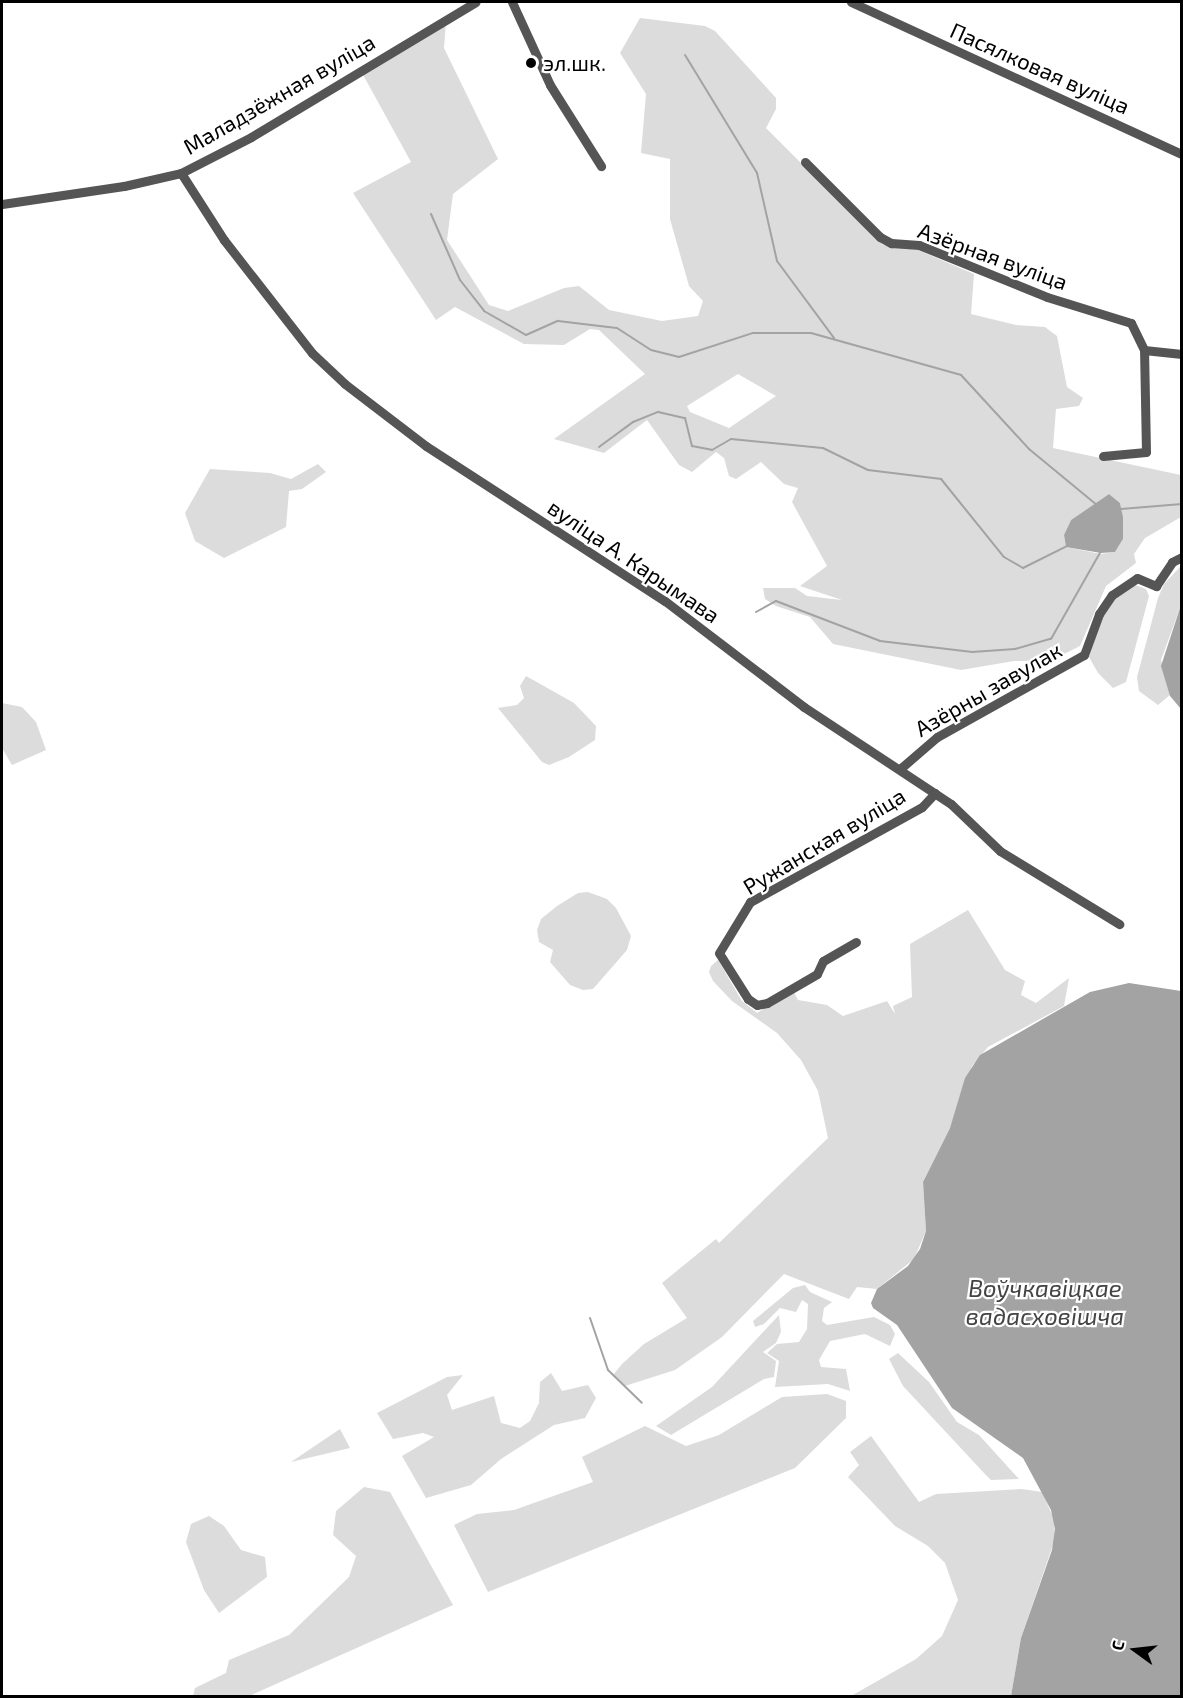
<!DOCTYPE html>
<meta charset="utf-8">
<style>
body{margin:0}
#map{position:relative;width:1183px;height:1698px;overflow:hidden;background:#fff;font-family:"Exo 2",sans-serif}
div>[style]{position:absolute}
.green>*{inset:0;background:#dcdcdc}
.water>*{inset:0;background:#a3a3a3}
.stream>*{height:2px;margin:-1px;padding:0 1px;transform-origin:1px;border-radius:1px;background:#a3a3a3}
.minor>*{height:9px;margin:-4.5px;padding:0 4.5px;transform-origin:4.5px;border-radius:4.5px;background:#555}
.dots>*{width:16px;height:16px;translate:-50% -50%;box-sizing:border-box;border:3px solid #fff;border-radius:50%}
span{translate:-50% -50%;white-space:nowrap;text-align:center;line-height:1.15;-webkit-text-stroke:4.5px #fff;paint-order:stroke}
.poi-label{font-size:22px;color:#000}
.left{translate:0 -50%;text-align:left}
.street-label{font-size:22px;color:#000}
.water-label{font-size:24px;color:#444;font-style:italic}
.frame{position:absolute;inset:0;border:3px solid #000;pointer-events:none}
.north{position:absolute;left:1105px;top:1620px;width:60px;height:60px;-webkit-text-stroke:4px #fff;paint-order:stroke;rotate:285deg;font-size:16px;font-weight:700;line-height:24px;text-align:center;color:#000}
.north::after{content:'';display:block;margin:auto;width:21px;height:27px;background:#000;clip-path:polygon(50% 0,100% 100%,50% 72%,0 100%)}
</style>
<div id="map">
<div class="green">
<div style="clip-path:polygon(evenodd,640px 18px,705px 26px,715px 31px,776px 98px,776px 109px,766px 128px,883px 245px,918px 250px,974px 274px,971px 314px,1016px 325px,1045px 327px,1057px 336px,1067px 387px,1083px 398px,1079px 406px,1056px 409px,1053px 448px,1181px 475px,1181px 517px,1145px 538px,1134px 554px,1136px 563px,1106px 586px,1080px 646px,1050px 661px,1014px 661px,961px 670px,833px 644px,810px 617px,776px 606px,765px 599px,763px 588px,795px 588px,807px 596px,842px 600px,800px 586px,827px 566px,792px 502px,798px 488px,784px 484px,761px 462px,736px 479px,729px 476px,724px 458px,716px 452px,692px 472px,679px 465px,647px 420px,604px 453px,554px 439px,645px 374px,599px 330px,590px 329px,564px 345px,524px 344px,455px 307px,436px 320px,353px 193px,411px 162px,362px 73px,446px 21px,444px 48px,498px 159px,453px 194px,447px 240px,489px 305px,508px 311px,564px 288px,579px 286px,609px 310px,662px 321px,698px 316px,703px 301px,689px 286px,670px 219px,670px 159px,641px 153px,646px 94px,620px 53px,640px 18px,738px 374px,776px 396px,729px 428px,690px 412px,687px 406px,738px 374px,640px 18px,1109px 494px,1120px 503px,1123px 518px,1123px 539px,1115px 552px,1101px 554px,1066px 547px,1064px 535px,1071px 520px,1109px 494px)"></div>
<div style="clip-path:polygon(318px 464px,326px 472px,302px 489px,289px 491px,286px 527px,224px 558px,195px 541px,185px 513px,210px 469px,270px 473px,291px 479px)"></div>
<div style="clip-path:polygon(1181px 566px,1181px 605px,1161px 660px,1170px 695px,1158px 705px,1139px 691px,1137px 677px,1158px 598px,1164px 584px)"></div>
<div style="clip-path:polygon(1135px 585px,1146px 589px,1149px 596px,1126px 682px,1113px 688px,1098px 673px,1089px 657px,1105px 609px,1113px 598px)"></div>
<div style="clip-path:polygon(526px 676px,574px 703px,596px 726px,595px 740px,569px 757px,549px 765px,542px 762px,498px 708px,517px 705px,524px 698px,520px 686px)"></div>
<div style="clip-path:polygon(2px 703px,22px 707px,36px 722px,46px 750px,12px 765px,2px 748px)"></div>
<div style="clip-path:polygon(588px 892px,607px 899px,616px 908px,631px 936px,627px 950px,593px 989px,583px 990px,570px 985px,550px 962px,553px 950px,539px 942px,537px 930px,541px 919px,557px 906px,578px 893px)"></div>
<div style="clip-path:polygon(968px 910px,1005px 970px,1025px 981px,1021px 995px,1036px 1003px,1069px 978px,1064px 1006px,988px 1047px,972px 1066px,950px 1128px,923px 1182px,926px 1231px,914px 1259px,877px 1289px,857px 1287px,849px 1299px,784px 1274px,722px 1337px,675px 1370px,625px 1386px,613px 1375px,622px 1364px,644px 1344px,687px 1318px,662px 1283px,716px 1239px,719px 1243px,828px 1138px,818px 1091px,801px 1060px,777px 1033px,732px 1001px,713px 981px,709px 972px,711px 966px,718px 960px,742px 1001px,757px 1013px,793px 990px,798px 1000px,827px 1005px,843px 1016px,887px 1001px,895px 1014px,893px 1006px,912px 997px,910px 944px)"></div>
<div style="clip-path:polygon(805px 1285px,810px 1292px,832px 1302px,824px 1308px,822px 1321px,827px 1325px,874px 1317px,890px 1325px,895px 1334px,890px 1346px,865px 1334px,830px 1341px,819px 1360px,821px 1367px,846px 1369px,850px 1391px,828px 1384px,775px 1387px,779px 1361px,767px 1353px,777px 1344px,799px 1342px,807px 1329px,808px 1304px,802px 1300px,796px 1312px,780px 1308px,764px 1324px,755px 1327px,753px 1321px,793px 1288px)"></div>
<div style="clip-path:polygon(779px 1315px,781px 1332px,776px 1343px,763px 1352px,776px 1361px,774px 1377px,764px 1379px,671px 1435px,656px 1426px,712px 1387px)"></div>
<div style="clip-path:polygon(898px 1353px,929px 1382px,957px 1422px,979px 1435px,1019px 1479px,991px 1480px,984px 1473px,903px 1386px,889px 1359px)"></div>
<div style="clip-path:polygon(551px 1373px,562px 1391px,588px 1385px,596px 1398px,585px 1418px,554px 1425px,501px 1459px,471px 1485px,426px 1498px,402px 1456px,434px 1437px,423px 1433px,393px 1439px,377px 1413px,447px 1377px,463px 1375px,447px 1395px,452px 1410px,494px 1396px,501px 1423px,520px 1428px,530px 1421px,539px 1403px,540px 1382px)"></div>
<div style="clip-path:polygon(827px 1394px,846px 1401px,846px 1418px,795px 1468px,488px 1592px,454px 1525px,477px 1514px,514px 1510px,593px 1482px,582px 1457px,645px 1426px,686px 1446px,719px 1435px,782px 1397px)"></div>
<div style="clip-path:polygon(340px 1429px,350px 1448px,291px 1462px)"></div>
<div style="clip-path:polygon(871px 1436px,919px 1502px,936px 1494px,1022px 1489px,1042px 1492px,1054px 1519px,1055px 1539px,1021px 1638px,1011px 1696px,851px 1696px,916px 1659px,942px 1636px,958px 1600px,945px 1563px,928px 1546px,895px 1526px,848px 1477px,859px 1465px,850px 1452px)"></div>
<div style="clip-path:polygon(364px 1487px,390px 1492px,453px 1605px,249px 1696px,193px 1696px,195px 1688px,226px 1673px,229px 1660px,289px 1635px,349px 1577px,356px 1556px,333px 1535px,336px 1511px)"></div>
<div style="clip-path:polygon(209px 1516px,224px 1526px,241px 1550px,265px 1557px,267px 1577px,219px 1613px,204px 1590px,186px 1542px,191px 1524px)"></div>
</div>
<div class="water">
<div style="clip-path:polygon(1109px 494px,1120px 503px,1123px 517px,1123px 539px,1115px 552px,1101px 553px,1066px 547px,1064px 535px,1071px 520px)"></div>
<div style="clip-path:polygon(1181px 605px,1181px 709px,1170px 696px,1161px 666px)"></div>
<div style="clip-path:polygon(1129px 983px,1181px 991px,1181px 1696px,1011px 1696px,1021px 1638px,1052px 1550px,1055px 1529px,1051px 1510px,1023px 1458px,952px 1408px,897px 1325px,873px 1308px,871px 1303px,877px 1289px,908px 1266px,920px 1249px,926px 1231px,923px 1182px,950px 1128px,965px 1078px,980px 1055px,1090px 992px)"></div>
</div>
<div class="stream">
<div style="left:685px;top:55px;width:138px;rotate:58.6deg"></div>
<div style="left:757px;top:173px;width:90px;rotate:77.2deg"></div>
<div style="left:777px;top:261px;width:96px;rotate:53.5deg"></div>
<div style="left:431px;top:214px;width:72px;rotate:66.3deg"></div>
<div style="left:460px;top:280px;width:39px;rotate:52deg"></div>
<div style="left:484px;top:311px;width:48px;rotate:29.7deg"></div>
<div style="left:526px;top:335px;width:35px;rotate:-24deg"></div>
<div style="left:558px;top:321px;width:59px;rotate:6.8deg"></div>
<div style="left:617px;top:328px;width:40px;rotate:32.9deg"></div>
<div style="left:651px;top:350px;width:29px;rotate:14deg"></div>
<div style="left:679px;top:357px;width:78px;rotate:-18deg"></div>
<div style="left:753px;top:333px;width:58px"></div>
<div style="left:811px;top:333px;width:156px;rotate:15.6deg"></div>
<div style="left:961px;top:375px;width:100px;rotate:47.4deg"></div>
<div style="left:1029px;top:449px;width:88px;rotate:39.5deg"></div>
<div style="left:599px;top:447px;width:42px;rotate:-36.3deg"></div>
<div style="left:633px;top:422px;width:27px;rotate:-22deg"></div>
<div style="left:658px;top:412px;width:28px;rotate:13deg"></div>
<div style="left:685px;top:418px;width:29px;rotate:76deg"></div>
<div style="left:692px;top:446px;width:20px;rotate:11deg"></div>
<div style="left:712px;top:450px;width:22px;rotate:-30deg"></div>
<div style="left:731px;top:439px;width:92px;rotate:5.6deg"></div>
<div style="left:823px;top:448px;width:50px;rotate:26.1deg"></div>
<div style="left:868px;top:470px;width:74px;rotate:7deg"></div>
<div style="left:941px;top:479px;width:100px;rotate:51.1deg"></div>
<div style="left:1004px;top:557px;width:22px;rotate:30deg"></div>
<div style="left:1023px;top:568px;width:49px;rotate:-26.6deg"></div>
<div style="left:1121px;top:509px;width:61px;rotate:-4.7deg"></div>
<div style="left:756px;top:612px;width:23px;rotate:-29deg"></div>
<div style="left:776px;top:601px;width:111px;rotate:21deg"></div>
<div style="left:880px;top:641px;width:93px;rotate:6.8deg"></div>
<div style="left:972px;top:652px;width:43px;rotate:-4deg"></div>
<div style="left:1015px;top:649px;width:37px;rotate:-16deg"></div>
<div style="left:1051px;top:639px;width:101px;rotate:-60.4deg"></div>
<div style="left:590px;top:1318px;width:55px;rotate:70.9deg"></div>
<div style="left:608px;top:1370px;width:47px;rotate:44.1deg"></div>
</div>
<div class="minor">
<div style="left:512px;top:2px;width:91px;rotate:65.4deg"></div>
<div style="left:550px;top:85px;width:96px;rotate:57.8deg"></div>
<div style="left:851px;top:2px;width:364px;rotate:24.7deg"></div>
<div style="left:805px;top:162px;width:106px;rotate:45deg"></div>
<div style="left:880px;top:237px;width:13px;rotate:29deg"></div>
<div style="left:891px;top:243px;width:28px;rotate:4deg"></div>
<div style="left:919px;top:245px;width:138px;rotate:22.1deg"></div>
<div style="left:1047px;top:297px;width:88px;rotate:17.2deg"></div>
<div style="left:1131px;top:323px;width:30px;rotate:64deg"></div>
<div style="left:1144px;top:350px;width:38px;rotate:6deg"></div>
<div style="left:181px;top:173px;width:80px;rotate:57.3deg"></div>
<div style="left:224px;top:240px;width:143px;rotate:52.1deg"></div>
<div style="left:312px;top:353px;width:45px;rotate:43.2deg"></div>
<div style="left:345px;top:384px;width:102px;rotate:37.4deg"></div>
<div style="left:426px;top:446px;width:285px;rotate:33deg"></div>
<div style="left:665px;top:601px;width:175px;rotate:37.3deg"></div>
<div style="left:804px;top:707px;width:176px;rotate:33.4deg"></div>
<div style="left:951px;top:804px;width:68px;rotate:43.8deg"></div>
<div style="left:1000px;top:851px;width:140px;rotate:31.5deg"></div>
<div style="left:2px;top:204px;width:123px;rotate:-8.4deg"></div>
<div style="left:124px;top:186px;width:58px;rotate:-12.8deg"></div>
<div style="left:181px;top:173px;width:79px;rotate:-27.2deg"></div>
<div style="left:251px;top:137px;width:262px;rotate:-31deg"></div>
<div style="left:1103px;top:456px;width:43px;rotate:-5.3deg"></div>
<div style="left:1146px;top:452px;width:102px;rotate:-91.1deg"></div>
<div style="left:901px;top:768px;width:48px;rotate:-40.7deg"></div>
<div style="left:937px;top:737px;width:168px;rotate:-29.2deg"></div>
<div style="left:1084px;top:655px;width:44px;rotate:-69.9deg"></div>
<div style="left:1099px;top:614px;width:23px;rotate:-56deg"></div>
<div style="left:1112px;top:595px;width:30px;rotate:-34deg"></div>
<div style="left:1137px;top:578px;width:21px;rotate:23deg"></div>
<div style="left:1156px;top:586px;width:29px;rotate:-56deg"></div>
<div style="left:1172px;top:562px;width:11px;rotate:-27deg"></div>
<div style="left:856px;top:942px;width:38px;rotate:150deg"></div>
<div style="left:823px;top:961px;width:14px;rotate:115deg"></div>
<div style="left:817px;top:974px;width:58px;rotate:149.9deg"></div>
<div style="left:767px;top:1003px;width:10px;rotate:169deg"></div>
<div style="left:757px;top:1005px;width:11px;rotate:-146deg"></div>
<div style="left:748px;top:999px;width:54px;rotate:-122.2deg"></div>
<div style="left:719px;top:953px;width:60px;rotate:-58.7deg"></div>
<div style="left:750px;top:902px;width:196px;rotate:-28.9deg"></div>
<div style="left:922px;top:807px;width:19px;rotate:-47deg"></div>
</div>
<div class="dots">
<div style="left:531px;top:63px;background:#000"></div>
</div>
<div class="poi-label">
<span class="left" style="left:543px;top:63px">эл.шк.</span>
</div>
<div class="street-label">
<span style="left:1040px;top:68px;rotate:24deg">Пасялковая вуліца</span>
<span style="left:279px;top:94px;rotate:-30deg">Маладзёжная вуліца</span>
<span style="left:993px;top:256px;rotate:20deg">Азёрная вуліца</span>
<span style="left:634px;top:561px;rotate:34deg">вуліца А. Карымава</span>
<span style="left:988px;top:689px;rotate:-30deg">Азёрны завулак</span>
<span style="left:824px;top:841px;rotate:-31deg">Ружанская вуліца</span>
</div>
<div class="water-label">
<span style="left:1045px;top:1302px">Воўчкавіцкае<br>вадасховішча</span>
</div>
<div class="frame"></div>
<div class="north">С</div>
</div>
